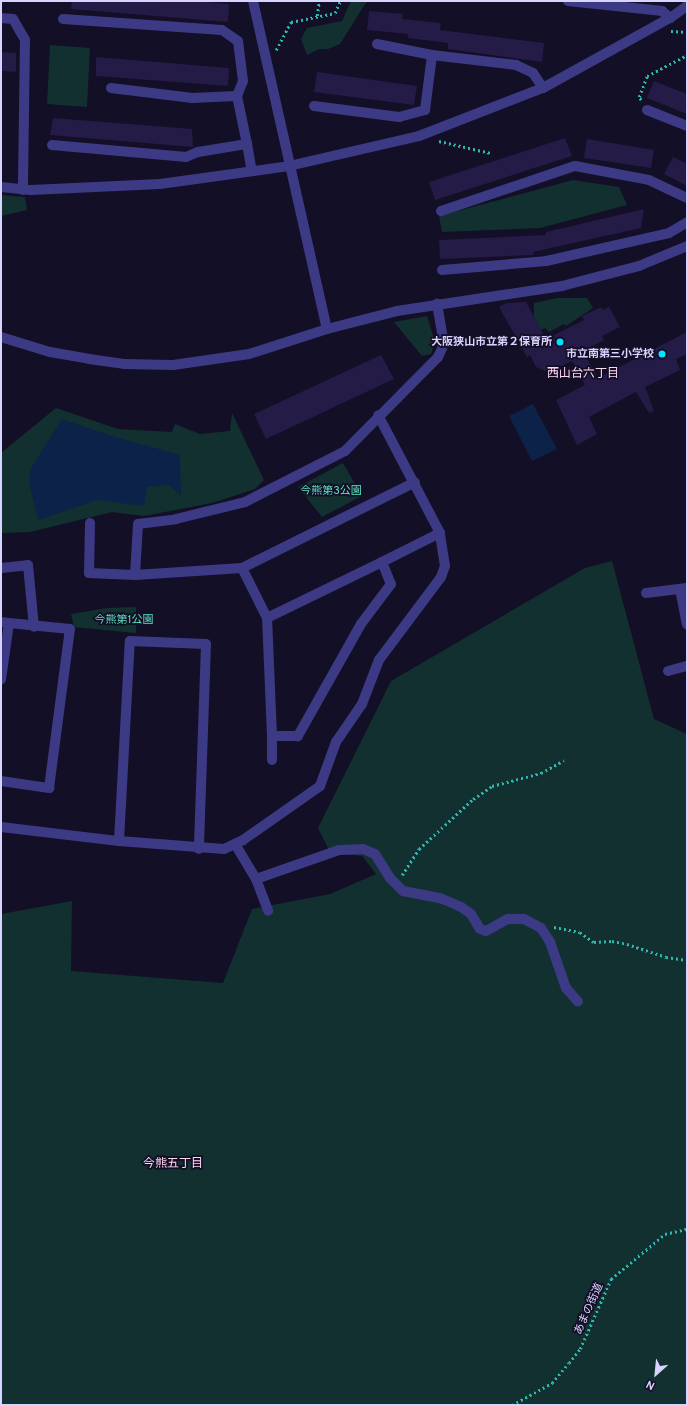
<!DOCTYPE html>
<meta charset="utf-8">
<style>
body{margin:0}
#map{position:relative;width:688px;height:1406px;overflow:hidden;background:#130f26;font-family:Overpass,"Noto Sans JP",sans-serif}
div>[style]{position:absolute}
.green>*{inset:0;background:#12302f}
.water>*{inset:0;background:#0c2248}
.building>*{inset:0;background:#241b47}
.path>*{height:2.5px;margin-top:-1.25px;transform-origin:0;background:repeating-linear-gradient(90deg,#2fb8b0 0 2px,transparent 0 5px)}
.minor>*{height:10px;margin:-5px;padding:0 5px;transform-origin:5px;border-radius:5px;background:#3d3a85}
.dots>*{width:11px;height:11px;translate:-50% -50%;box-sizing:border-box;border:2px solid #130f26;border-radius:50%}
span{translate:-50% -50%;white-space:nowrap;text-align:center;line-height:1.15;-webkit-text-stroke:3.5px #130f26;paint-order:stroke}
.poi-label{font-size:11px;color:#d9d4ff;font-weight:700}
.right{translate:-100% -50%;text-align:right}
.park-label{font-size:11px;color:#5fe0c0}
.street-label{font-size:11px;color:#d9d4ff}
.neighbourhood-label{font-size:12px;color:#ffd6f0}
.frame{position:absolute;inset:0;border:2px solid #d9d4ff;pointer-events:none}
.north{position:absolute;left:636px;top:1354px;width:40px;height:40px;-webkit-text-stroke:3px #130f26;paint-order:stroke;rotate:207deg;font-size:11px;font-weight:700;line-height:16px;text-align:center;color:#d9d4ff}
.north::after{content:'';display:block;margin:auto;width:14px;height:18px;background:#d9d4ff;clip-path:polygon(50% 0,100% 100%,50% 72%,0 100%)}
</style>
<div id="map">
<div class="green">
<div style="clip-path:polygon(351px 1px,369px 1px,365px 4px,340px 44px,328px 49px,319px 49px,307px 55px,301px 39px,307px 28px,342px 21px)"></div>
<div style="clip-path:polygon(50px 45px,90px 48px,87px 107px,47px 104px)"></div>
<div style="clip-path:polygon(573px 180px,619px 187px,627px 205px,540px 228px,442px 232px,439px 216px)"></div>
<div style="clip-path:polygon(1px 195px,25px 197px,27px 210px,1px 216px)"></div>
<div style="clip-path:polygon(557px 298px,587px 298px,593px 308px,566px 326px,564px 324px,549px 332px,545px 328px,541px 330px,534px 317px,534px 303px)"></div>
<div style="clip-path:polygon(427px 316px,435px 342px,431px 354px,422px 356px,394px 322px)"></div>
<div style="clip-path:polygon(56px 408px,118px 429px,172px 432px,175px 424px,200px 434px,230px 431px,232px 413px,264px 480px,255px 489px,212px 503px,144px 516px,112px 512px,30px 532px,1px 533px,1px 453px)"></div>
<div style="clip-path:polygon(343px 463px,362px 496px,322px 517px,298px 487px)"></div>
<div style="clip-path:polygon(612px 561px,654px 719px,687px 734px,687px 1405px,1px 1405px,1px 914px,72px 901px,71px 971px,223px 983px,252px 909px,330px 894px,376px 874px,362px 856px,330px 852px,318px 828px,391px 681px,585px 568px)"></div>
<div style="clip-path:polygon(136px 607px,136px 633px,74px 627px,71px 614px,107px 608px)"></div>
</div>
<div class="water">
<div style="clip-path:polygon(533px 404px,557px 449px,532px 461px,509px 416px)"></div>
<div style="clip-path:polygon(62px 419px,112px 436px,180px 455px,181px 496px,169px 485px,147px 487px,144px 506px,97px 500px,38px 520px,29px 483px,31px 468px)"></div>
</div>
<div class="building">
<div style="clip-path:polygon(72px 1px,198px 1px,229px 4px,228px 22px,71px 9px)"></div>
<div style="clip-path:polygon(369px 11px,403px 14px,402px 19px,441px 23px,440px 30px,544px 43px,542px 62px,448px 49px,448px 43px,408px 38px,408px 34px,367px 30px)"></div>
<div style="clip-path:polygon(1px 52px,16px 53px,16px 72px,1px 71px)"></div>
<div style="clip-path:polygon(96px 57px,229px 68px,228px 86px,96px 76px)"></div>
<div style="clip-path:polygon(317px 72px,417px 86px,414px 105px,314px 92px)"></div>
<div style="clip-path:polygon(654px 81px,687px 94px,687px 114px,647px 98px)"></div>
<div style="clip-path:polygon(53px 118px,192px 129px,193px 147px,50px 135px)"></div>
<div style="clip-path:polygon(565px 138px,572px 156px,435px 200px,429px 182px)"></div>
<div style="clip-path:polygon(587px 139px,654px 150px,651px 168px,584px 158px)"></div>
<div style="clip-path:polygon(673px 157px,687px 164px,687px 186px,664px 174px)"></div>
<div style="clip-path:polygon(644px 209px,641px 228px,533px 252px,533px 255px,440px 259px,439px 240px,546px 235px,546px 232px)"></div>
<div style="clip-path:polygon(526px 302px,546px 339px,584px 320px,582px 316px,601px 307px,603px 310px,609px 307px,620px 327px,602px 336px,604px 340px,583px 351px,598px 378px,687px 332px,687px 354px,676px 359px,680px 370px,645px 387px,654px 411px,649px 413px,636px 392px,589px 417px,597px 434px,577px 445px,556px 400px,585px 385px,572px 361px,548px 372px,536px 367px,530px 355px,527px 357px,499px 307px,507px 303px)"></div>
<div style="clip-path:polygon(381px 355px,394px 379px,266px 439px,254px 414px)"></div>
</div>
<div class="path">
<div style="left:317px;top:16px;width:15px;rotate:-82deg"></div>
<div style="left:671px;top:31px;width:16px;rotate:4deg"></div>
<div style="left:276px;top:50px;width:32px;rotate:-62deg"></div>
<div style="left:291px;top:22px;width:45px;rotate:-11.6deg"></div>
<div style="left:335px;top:13px;width:13px;rotate:-67deg"></div>
<div style="left:641px;top:100px;width:4px;rotate:-124deg"></div>
<div style="left:639px;top:97px;width:22px;rotate:-69deg"></div>
<div style="left:647px;top:76px;width:45px;rotate:-27.7deg"></div>
<div style="left:439px;top:141px;width:53px;rotate:13deg"></div>
<div style="left:402px;top:875px;width:31px;rotate:-57deg"></div>
<div style="left:419px;top:849px;width:74px;rotate:-42.8deg"></div>
<div style="left:473px;top:799px;width:23px;rotate:-34deg"></div>
<div style="left:492px;top:786px;width:51px;rotate:-14.9deg"></div>
<div style="left:541px;top:773px;width:26px;rotate:-29deg"></div>
<div style="left:554px;top:927px;width:26px;rotate:11deg"></div>
<div style="left:580px;top:932px;width:17px;rotate:36deg"></div>
<div style="left:594px;top:942px;width:18px;rotate:-3deg"></div>
<div style="left:612px;top:941px;width:15px;rotate:11deg"></div>
<div style="left:627px;top:944px;width:41px;rotate:18.4deg"></div>
<div style="left:666px;top:957px;width:21px;rotate:8deg"></div>
<div style="left:512px;top:1405px;width:46px;rotate:-28.8deg"></div>
<div style="left:552px;top:1383px;width:26px;rotate:-50deg"></div>
<div style="left:569px;top:1363px;width:18px;rotate:-52deg"></div>
<div style="left:580px;top:1349px;width:77px;rotate:-66.1deg"></div>
<div style="left:611px;top:1279px;width:70px;rotate:-39.8deg"></div>
<div style="left:665px;top:1234px;width:23px;rotate:-13deg"></div>
</div>
<div class="minor">
<div style="left:253px;top:1px;width:336px;rotate:77.3deg"></div>
<div style="left:568px;top:1px;width:95px;rotate:6.1deg"></div>
<div style="left:662px;top:11px;width:11px;rotate:41deg"></div>
<div style="left:1px;top:18px;width:12px;rotate:5deg"></div>
<div style="left:13px;top:19px;width:24px;rotate:60deg"></div>
<div style="left:25px;top:40px;width:150px;rotate:90.8deg"></div>
<div style="left:63px;top:19px;width:159px;rotate:4deg"></div>
<div style="left:222px;top:30px;width:19px;rotate:35deg"></div>
<div style="left:238px;top:41px;width:40px;rotate:82.9deg"></div>
<div style="left:243px;top:81px;width:16px;rotate:112deg"></div>
<div style="left:377px;top:44px;width:56px;rotate:11.3deg"></div>
<div style="left:432px;top:55px;width:85px;rotate:6.8deg"></div>
<div style="left:516px;top:65px;width:19px;rotate:25deg"></div>
<div style="left:533px;top:73px;width:18px;rotate:56deg"></div>
<div style="left:111px;top:88px;width:82px;rotate:7deg"></div>
<div style="left:192px;top:98px;width:45px;rotate:-2.5deg"></div>
<div style="left:237px;top:96px;width:49px;rotate:78.2deg"></div>
<div style="left:314px;top:106px;width:86px;rotate:7.4deg"></div>
<div style="left:399px;top:117px;width:27px;rotate:-15deg"></div>
<div style="left:425px;top:110px;width:55px;rotate:-82.7deg"></div>
<div style="left:647px;top:110px;width:43px;rotate:21.8deg"></div>
<div style="left:52px;top:145px;width:135px;rotate:5.1deg"></div>
<div style="left:186px;top:157px;width:13px;rotate:-23deg"></div>
<div style="left:198px;top:152px;width:50px;rotate:-9.3deg"></div>
<div style="left:247px;top:144px;width:27px;rotate:80deg"></div>
<div style="left:1px;top:187px;width:30px;rotate:6deg"></div>
<div style="left:31px;top:190px;width:129px;rotate:-2.7deg"></div>
<div style="left:160px;top:184px;width:130px;rotate:-7.9deg"></div>
<div style="left:289px;top:166px;width:133px;rotate:-13deg"></div>
<div style="left:419px;top:136px;width:133px;rotate:-21.2deg"></div>
<div style="left:543px;top:88px;width:145px;rotate:-28.9deg"></div>
<div style="left:670px;top:18px;width:21px;rotate:-35deg"></div>
<div style="left:441px;top:211px;width:141px;rotate:-18.6deg"></div>
<div style="left:575px;top:166px;width:75px;rotate:10.7deg"></div>
<div style="left:649px;top:180px;width:42px;rotate:25.3deg"></div>
<div style="left:442px;top:270px;width:104px;rotate:-4.9deg"></div>
<div style="left:546px;top:261px;width:126px;rotate:-12.8deg"></div>
<div style="left:669px;top:233px;width:21px;rotate:-31deg"></div>
<div style="left:1px;top:337px;width:51px;rotate:17deg"></div>
<div style="left:50px;top:352px;width:40px;rotate:10deg"></div>
<div style="left:89px;top:359px;width:35px;rotate:8deg"></div>
<div style="left:124px;top:364px;width:49px;rotate:1.2deg"></div>
<div style="left:173px;top:365px;width:77px;rotate:-8.2deg"></div>
<div style="left:249px;top:354px;width:82px;rotate:-17.8deg"></div>
<div style="left:327px;top:329px;width:72px;rotate:-14.4deg"></div>
<div style="left:397px;top:311px;width:167px;rotate:-8.6deg"></div>
<div style="left:562px;top:286px;width:80px;rotate:-14.6deg"></div>
<div style="left:639px;top:266px;width:52px;rotate:-22.6deg"></div>
<div style="left:90px;top:523px;width:50px;rotate:91.1deg"></div>
<div style="left:89px;top:573px;width:46px;rotate:2.5deg"></div>
<div style="left:135px;top:575px;width:51px;rotate:-86.6deg"></div>
<div style="left:138px;top:524px;width:38px;rotate:-7deg"></div>
<div style="left:176px;top:519px;width:71px;rotate:-13.8deg"></div>
<div style="left:245px;top:502px;width:112px;rotate:-27deg"></div>
<div style="left:345px;top:451px;width:132px;rotate:-45.3deg"></div>
<div style="left:438px;top:357px;width:14px;rotate:-65deg"></div>
<div style="left:444px;top:344px;width:41px;rotate:-99.9deg"></div>
<div style="left:382px;top:562px;width:24px;rotate:68deg"></div>
<div style="left:391px;top:584px;width:50px;rotate:126.9deg"></div>
<div style="left:361px;top:624px;width:129px;rotate:119.4deg"></div>
<div style="left:298px;top:736px;width:26px;rotate:180deg"></div>
<div style="left:272px;top:736px;width:118px;rotate:-92.4deg"></div>
<div style="left:267px;top:618px;width:128px;rotate:-26deg"></div>
<div style="left:382px;top:562px;width:65px;rotate:-26.6deg"></div>
<div style="left:1px;top:568px;width:27px;rotate:-6deg"></div>
<div style="left:28px;top:565px;width:62px;rotate:84.5deg"></div>
<div style="left:242px;top:568px;width:56px;rotate:63.4deg"></div>
<div style="left:135px;top:575px;width:107px;rotate:-3.7deg"></div>
<div style="left:242px;top:568px;width:193px;rotate:-26.4deg"></div>
<div style="left:680px;top:589px;width:36px;rotate:79deg"></div>
<div style="left:646px;top:593px;width:41px;rotate:-7deg"></div>
<div style="left:1px;top:622px;width:8px;rotate:7deg"></div>
<div style="left:9px;top:623px;width:57px;rotate:98.1deg"></div>
<div style="left:668px;top:671px;width:20px;rotate:-15deg"></div>
<div style="left:272px;top:760px;width:24px;rotate:-90deg"></div>
<div style="left:1px;top:781px;width:49px;rotate:8.3deg"></div>
<div style="left:49px;top:788px;width:160px;rotate:-82.5deg"></div>
<div style="left:70px;top:629px;width:61px;rotate:-174.4deg"></div>
<div style="left:1px;top:827px;width:119px;rotate:6.8deg"></div>
<div style="left:119px;top:841px;width:105px;rotate:4.4deg"></div>
<div style="left:224px;top:849px;width:21px;rotate:-25deg"></div>
<div style="left:243px;top:840px;width:94px;rotate:-35deg"></div>
<div style="left:320px;top:786px;width:47px;rotate:-70deg"></div>
<div style="left:336px;top:742px;width:46px;rotate:-55.6deg"></div>
<div style="left:362px;top:704px;width:47px;rotate:-68.9deg"></div>
<div style="left:379px;top:660px;width:104px;rotate:-53.2deg"></div>
<div style="left:441px;top:577px;width:12px;rotate:-70deg"></div>
<div style="left:445px;top:566px;width:33px;rotate:-99deg"></div>
<div style="left:440px;top:533px;width:133px;rotate:-117.7deg"></div>
<div style="left:119px;top:841px;width:200px;rotate:-86.9deg"></div>
<div style="left:130px;top:641px;width:76px;rotate:2.3deg"></div>
<div style="left:206px;top:644px;width:205px;rotate:92deg"></div>
<div style="left:235px;top:844px;width:41px;rotate:59deg"></div>
<div style="left:256px;top:879px;width:34px;rotate:69deg"></div>
<div style="left:256px;top:879px;width:88px;rotate:-19.3deg"></div>
<div style="left:339px;top:850px;width:24px;rotate:-2deg"></div>
<div style="left:363px;top:849px;width:13px;rotate:23deg"></div>
<div style="left:375px;top:854px;width:28px;rotate:58deg"></div>
<div style="left:390px;top:878px;width:18px;rotate:45deg"></div>
<div style="left:403px;top:891px;width:38px;rotate:11deg"></div>
<div style="left:440px;top:898px;width:23px;rotate:23deg"></div>
<div style="left:461px;top:907px;width:12px;rotate:35deg"></div>
<div style="left:471px;top:914px;width:17px;rotate:59deg"></div>
<div style="left:480px;top:929px;width:6px;rotate:18deg"></div>
<div style="left:486px;top:931px;width:25px;rotate:-29deg"></div>
<div style="left:508px;top:919px;width:16px"></div>
<div style="left:524px;top:919px;width:19px;rotate:28deg"></div>
<div style="left:541px;top:928px;width:17px;rotate:57deg"></div>
<div style="left:550px;top:942px;width:49px;rotate:70.8deg"></div>
<div style="left:566px;top:988px;width:18px;rotate:49deg"></div>
</div>
<div class="dots">
<div style="left:560px;top:342px;background:#00e5ff"></div>
<div style="left:662px;top:354px;background:#00e5ff"></div>
</div>
<div class="poi-label">
<span class="right" style="left:552px;top:342px">大阪狭山市立第２保育所</span>
<span class="right" style="left:654px;top:354px">市立南第三小学校</span>
</div>
<div class="park-label">
<span style="left:331px;top:491px">今熊第3公園</span>
<span style="left:124px;top:620px">今熊第1公園</span>
</div>
<div class="street-label">
<span style="left:589px;top:1309px;rotate:-66deg">あまの街道</span>
</div>
<div class="neighbourhood-label">
<span style="left:583px;top:375px">西山台六丁目</span>
<span style="left:173px;top:1165px">今熊五丁目</span>
</div>
<div class="frame"></div>
<div class="north">N</div>
</div>
